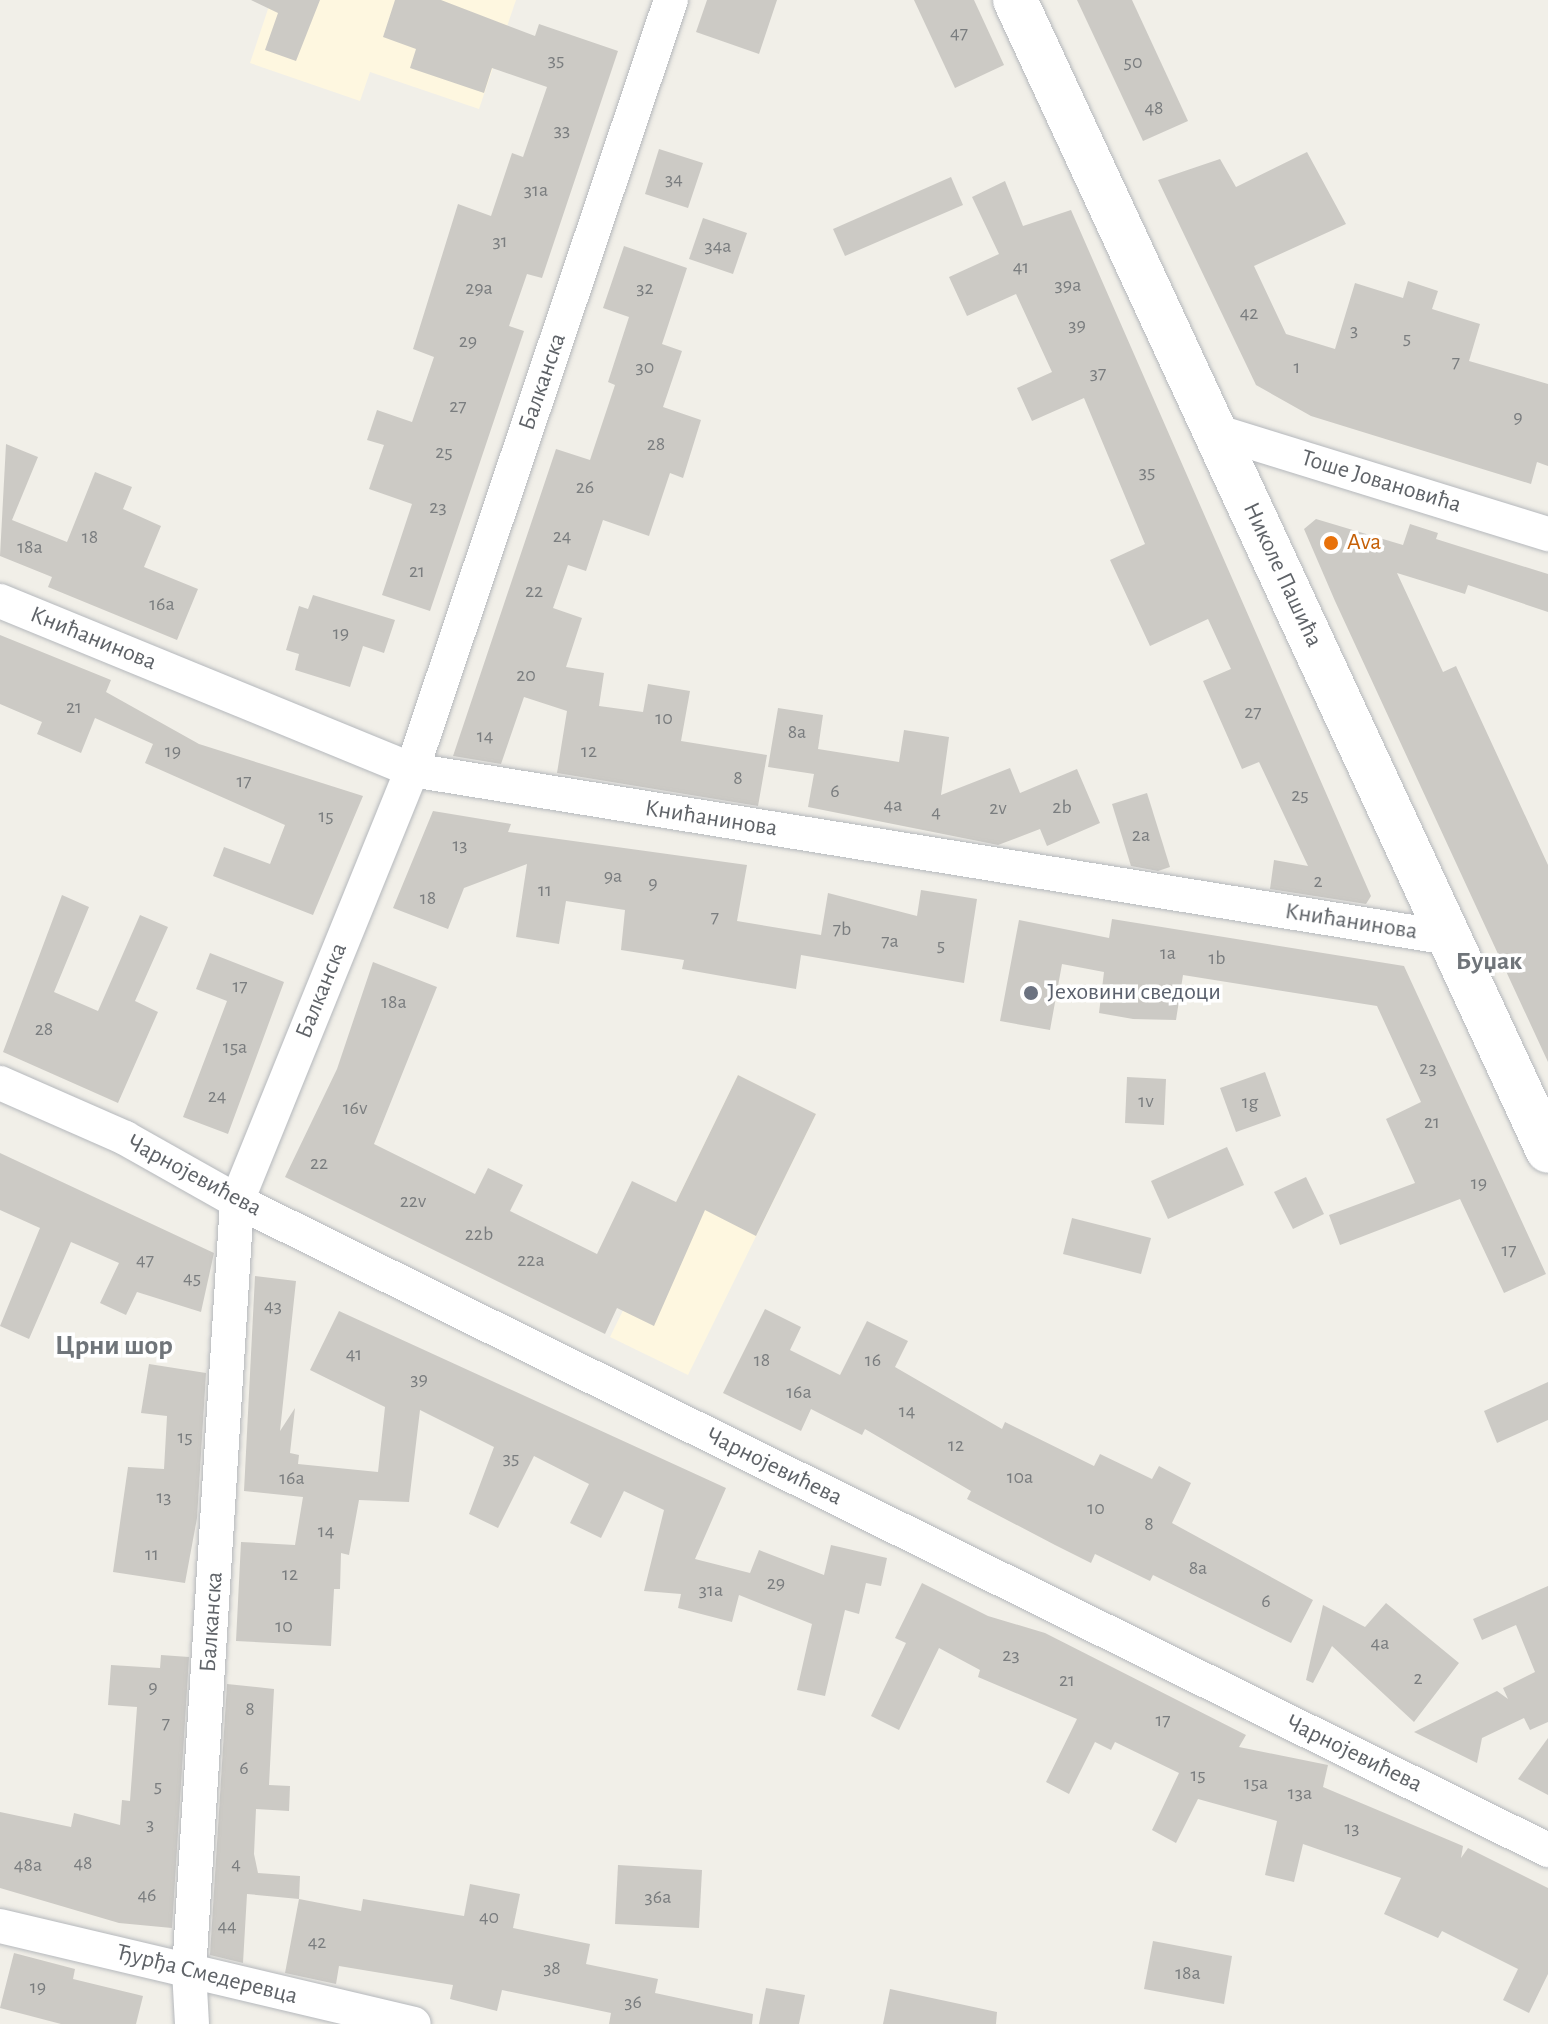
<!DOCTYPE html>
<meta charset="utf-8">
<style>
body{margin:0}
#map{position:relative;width:1548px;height:2024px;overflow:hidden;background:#f1efe8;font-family:"Alegreya Sans",sans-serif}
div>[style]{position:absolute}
.commercial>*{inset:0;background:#fef7e0}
.building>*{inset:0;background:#cccac5}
.roads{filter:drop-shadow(0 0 2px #b5b8bc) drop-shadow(0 0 2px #b5b8bc)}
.minor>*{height:34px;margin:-17px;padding:0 17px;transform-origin:17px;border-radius:17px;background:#fff}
.secondary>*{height:44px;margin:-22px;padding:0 22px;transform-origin:22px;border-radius:22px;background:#fff}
.dots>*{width:22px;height:22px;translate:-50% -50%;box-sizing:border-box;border:4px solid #fff;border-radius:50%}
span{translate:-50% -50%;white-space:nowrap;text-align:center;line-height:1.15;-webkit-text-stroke:7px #fff;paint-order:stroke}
.number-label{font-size:20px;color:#7a7d7f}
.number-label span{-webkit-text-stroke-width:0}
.street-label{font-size:24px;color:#5f6368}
.food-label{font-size:24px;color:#c56008}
.left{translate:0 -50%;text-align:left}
.worship-label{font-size:24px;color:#5b616d}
.neighbourhood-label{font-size:26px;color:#70757a;font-weight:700}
.quarter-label{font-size:28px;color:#70757a;font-weight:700}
</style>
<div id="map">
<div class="commercial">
<div style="clip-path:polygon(271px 0,516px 0,479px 109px,370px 72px,360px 101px,250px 63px)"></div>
<div style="clip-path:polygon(738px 1075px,816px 1114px,688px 1375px,610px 1337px)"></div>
</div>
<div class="building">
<div style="clip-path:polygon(251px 0,320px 0,296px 61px,265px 50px,278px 13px)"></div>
<div style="clip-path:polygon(395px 0,441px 0,535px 36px,539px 24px,618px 51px,542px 278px,527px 274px,509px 326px,524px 331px,430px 611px,382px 595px,412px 504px,369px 489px,384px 445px,367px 440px,377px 410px,412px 422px,434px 357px,413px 349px,458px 204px,491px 216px,512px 153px,523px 157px,547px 87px,492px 68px,484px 93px,410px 68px,416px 49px,383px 37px)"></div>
<div style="clip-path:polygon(707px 0,777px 0,759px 54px,696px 32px)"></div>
<div style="clip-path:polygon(914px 0,974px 0,1004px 65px,955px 88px)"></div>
<div style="clip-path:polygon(1077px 0,1132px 0,1188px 121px,1143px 141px)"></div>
<div style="clip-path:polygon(659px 149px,703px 163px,688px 208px,645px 194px)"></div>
<div style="clip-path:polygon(1307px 152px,1346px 224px,1254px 266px,1286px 334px,1335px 349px,1355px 283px,1403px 298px,1408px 281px,1438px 291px,1432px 309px,1480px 324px,1469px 361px,1548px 384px,1548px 466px,1537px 462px,1531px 484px,1311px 416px,1256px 385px,1158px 180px,1220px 159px,1236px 187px)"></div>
<div style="clip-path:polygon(951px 177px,963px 205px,845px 256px,833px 229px)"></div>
<div style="clip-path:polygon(1005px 181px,1023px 226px,1071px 210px,1371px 896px,1366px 904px,1270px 889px,1274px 860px,1308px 866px,1259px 762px,1242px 769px,1203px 681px,1231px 669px,1208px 619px,1150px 646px,1110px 560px,1145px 544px,1084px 398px,1032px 421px,1017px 388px,1052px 372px,1016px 294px,967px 316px,949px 277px,999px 254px,972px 197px)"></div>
<div style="clip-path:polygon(703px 218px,747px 233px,733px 274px,689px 259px)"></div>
<div style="clip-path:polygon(624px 246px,687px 268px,662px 344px,682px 351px,663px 407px,701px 420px,683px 478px,670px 473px,649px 536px,603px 520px,586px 571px,568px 565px,553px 608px,582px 618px,566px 667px,604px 673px,599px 706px,643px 712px,648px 684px,690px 691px,681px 741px,767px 755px,758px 806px,557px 773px,567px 711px,524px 697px,501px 764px,453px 756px,556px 449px,590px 460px,615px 385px,608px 382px,629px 317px,603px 308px)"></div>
<div style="clip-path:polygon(6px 444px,38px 457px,12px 520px,67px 542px,95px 472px,132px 487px,123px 509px,161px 526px,144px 567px,198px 589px,177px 640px,48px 587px,52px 577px,0 556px)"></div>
<div style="clip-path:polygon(1316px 519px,1403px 545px,1410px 524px,1438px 533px,1436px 539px,1548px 574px,1548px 612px,1468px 585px,1465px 594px,1397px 573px,1443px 672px,1456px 666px,1548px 865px,1548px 1062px,1335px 601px,1304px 529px)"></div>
<div style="clip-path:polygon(313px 595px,395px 620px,384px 653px,363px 646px,350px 687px,295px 670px,299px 654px,286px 650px,299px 606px,308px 609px)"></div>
<div style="clip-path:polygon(0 635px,111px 680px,106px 692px,199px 744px,363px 796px,313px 915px,213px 876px,224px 847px,270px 864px,285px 825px,145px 763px,153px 744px,95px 718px,81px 753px,37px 734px,42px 722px,0 704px)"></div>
<div style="clip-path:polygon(778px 708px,823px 715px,818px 749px,899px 762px,904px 730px,949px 737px,941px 795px,1010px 768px,1020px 793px,1077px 769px,1100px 823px,1047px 846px,1040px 829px,998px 845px,808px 807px,814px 774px,768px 767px)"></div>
<div style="clip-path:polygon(1147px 793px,1170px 867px,1158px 871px,1131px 866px,1112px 804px)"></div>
<div style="clip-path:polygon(433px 811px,511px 824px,508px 832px,747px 865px,737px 921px,821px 935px,828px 893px,917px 916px,921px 890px,977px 899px,964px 983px,801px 955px,796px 989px,682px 969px,684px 960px,621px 950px,625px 910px,566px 901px,559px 944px,516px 937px,527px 864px,464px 888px,448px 929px,393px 908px)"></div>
<div style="clip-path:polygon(62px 895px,89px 907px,54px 992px,98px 1011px,140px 915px,168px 927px,135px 1001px,158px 1012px,118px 1103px,3px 1052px)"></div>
<div style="clip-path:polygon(1112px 919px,1404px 966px,1546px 1274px,1504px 1293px,1460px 1199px,1340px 1245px,1329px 1215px,1415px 1183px,1386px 1119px,1421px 1102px,1377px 1006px,1183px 975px,1176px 1020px,1133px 1019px,1099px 1013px,1104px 972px,1062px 964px,1050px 1030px,1000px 1021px,1019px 920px,1109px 938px)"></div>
<div style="clip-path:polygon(210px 953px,284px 982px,228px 1134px,183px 1117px,227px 1001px,196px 989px)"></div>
<div style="clip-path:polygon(373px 962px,437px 987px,374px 1144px,475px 1194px,488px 1168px,523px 1185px,510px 1211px,597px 1254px,632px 1181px,676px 1202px,738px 1075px,816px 1114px,756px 1236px,705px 1210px,654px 1326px,617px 1308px,605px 1334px,285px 1177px,337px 1069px)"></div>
<div style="clip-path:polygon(1265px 1072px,1281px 1116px,1236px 1132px,1220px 1088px)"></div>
<div style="clip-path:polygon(1127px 1077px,1166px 1079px,1164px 1125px,1125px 1123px)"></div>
<div style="clip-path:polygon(1227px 1147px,1244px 1185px,1168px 1219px,1151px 1181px)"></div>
<div style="clip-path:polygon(0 1153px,214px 1253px,201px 1312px,137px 1292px,126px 1315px,100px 1303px,119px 1263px,71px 1242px,29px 1339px,0 1326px,40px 1228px,0 1210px)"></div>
<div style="clip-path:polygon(1306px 1177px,1324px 1214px,1293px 1229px,1274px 1192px)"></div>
<div style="clip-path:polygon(1072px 1218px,1151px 1238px,1141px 1274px,1063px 1254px)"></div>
<div style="clip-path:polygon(255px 1276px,296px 1281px,280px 1431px,295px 1408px,290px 1453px,299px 1455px,298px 1464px,378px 1472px,385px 1407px,310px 1370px,339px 1311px,726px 1488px,695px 1559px,750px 1573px,759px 1550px,824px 1575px,831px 1545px,887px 1558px,881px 1586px,866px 1583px,859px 1614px,845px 1610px,825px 1696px,797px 1690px,812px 1624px,739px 1595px,732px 1622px,678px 1608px,681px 1594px,644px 1591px,664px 1510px,624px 1491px,601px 1538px,570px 1523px,589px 1484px,534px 1456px,498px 1528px,469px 1514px,494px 1447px,420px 1410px,409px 1502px,359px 1500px,349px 1555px,341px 1553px,340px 1589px,334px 1589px,331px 1646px,236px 1641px,241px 1542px,295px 1545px,303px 1497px,244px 1491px)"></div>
<div style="clip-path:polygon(765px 1309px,801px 1327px,790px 1350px,840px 1375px,867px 1321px,908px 1341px,895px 1367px,1002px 1429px,1005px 1422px,1094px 1466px,1100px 1454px,1152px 1479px,1159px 1466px,1191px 1483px,1172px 1523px,1313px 1600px,1291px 1643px,1153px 1575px,1150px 1581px,1095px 1554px,1091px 1563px,1055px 1545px,967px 1499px,971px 1491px,865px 1429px,862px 1435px,811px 1409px,801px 1431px,723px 1393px)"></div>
<div style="clip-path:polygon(149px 1364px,206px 1373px,197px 1518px,185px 1583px,113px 1572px,128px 1467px,164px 1469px,167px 1416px,141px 1413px)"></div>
<div style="clip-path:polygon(1548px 1382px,1548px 1420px,1497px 1443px,1484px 1411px)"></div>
<div style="clip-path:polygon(922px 1583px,988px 1616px,1045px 1633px,1246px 1735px,1239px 1747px,1328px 1765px,1323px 1787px,1463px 1846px,1461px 1858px,1468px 1848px,1548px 1888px,1548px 1974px,1529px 2013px,1503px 2000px,1518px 1969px,1442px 1931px,1438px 1938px,1384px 1914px,1401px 1878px,1303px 1844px,1294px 1882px,1265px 1875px,1277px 1821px,1198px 1799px,1176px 1843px,1152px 1830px,1179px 1773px,1115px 1742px,1111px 1750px,1095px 1742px,1069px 1794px,1046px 1782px,1077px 1719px,978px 1677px,980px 1670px,939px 1648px,899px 1730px,871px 1716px,906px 1643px,895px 1638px)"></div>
<div style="clip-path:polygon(1548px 1586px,1548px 1722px,1530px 1730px,1524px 1718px,1482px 1738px,1477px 1763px,1414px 1732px,1497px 1691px,1508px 1699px,1503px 1688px,1535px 1672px,1516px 1625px,1482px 1640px,1473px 1619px)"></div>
<div style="clip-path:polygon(1386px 1603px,1459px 1663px,1414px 1722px,1332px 1646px,1313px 1683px,1306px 1680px,1323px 1605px,1365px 1627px)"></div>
<div style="clip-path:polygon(161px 1655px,189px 1657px,172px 1928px,119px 1923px,0 1888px,0 1812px,71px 1827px,74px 1813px,120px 1825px,122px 1800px,130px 1801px,137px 1707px,108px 1705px,111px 1665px,160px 1668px)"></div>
<div style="clip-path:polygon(227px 1684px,274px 1689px,269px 1785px,290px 1786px,289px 1811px,256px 1809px,254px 1854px,258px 1873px,300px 1876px,299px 1899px,247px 1894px,243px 1963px,210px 1955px)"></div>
<div style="clip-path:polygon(1548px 1738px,1548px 1795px,1518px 1779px)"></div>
<div style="clip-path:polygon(618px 1865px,702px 1870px,699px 1928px,615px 1924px)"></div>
<div style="clip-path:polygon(470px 1884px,520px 1894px,513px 1928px,590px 1944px,586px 1964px,658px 1979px,655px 1993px,753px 2014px,752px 2024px,609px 2024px,611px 2013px,502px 1990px,497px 2011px,450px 1999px,453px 1985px,339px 1966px,336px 1984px,285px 1973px,299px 1899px,361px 1911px,363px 1899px,464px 1916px)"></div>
<div style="clip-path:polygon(1153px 1941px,1232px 1956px,1224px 2004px,1144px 1989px)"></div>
<div style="clip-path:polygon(14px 1953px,75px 1969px,73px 1979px,143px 1996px,136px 2024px,61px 2024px,0 2008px)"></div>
<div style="clip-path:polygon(766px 1988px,805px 1995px,799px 2024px,759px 2024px)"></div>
<div style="clip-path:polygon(890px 1989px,997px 2012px,996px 2024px,883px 2024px)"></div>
</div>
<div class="roads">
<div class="minor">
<div style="left:1215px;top:431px;width:349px;rotate:17.2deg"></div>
<div style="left:0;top:601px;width:445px;rotate:22.3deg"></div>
<div style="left:412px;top:770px;width:1051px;rotate:9.2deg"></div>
<div style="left:0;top:1083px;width:137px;rotate:23.7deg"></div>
<div style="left:125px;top:1138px;width:129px;rotate:29.4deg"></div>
<div style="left:237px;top:1201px;width:1463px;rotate:26.34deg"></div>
<div style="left:0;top:1926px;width:425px;rotate:13.3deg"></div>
<div style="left:192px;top:2024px;width:53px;rotate:-93.2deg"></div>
<div style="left:189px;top:1971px;width:771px;rotate:-86.43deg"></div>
<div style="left:237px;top:1201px;width:465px;rotate:-67.9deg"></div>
<div style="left:412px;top:770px;width:812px;rotate:-71.41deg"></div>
</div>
<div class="secondary">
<div style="left:1015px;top:0;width:1268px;rotate:65.15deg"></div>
</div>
</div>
<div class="dots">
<div style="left:1331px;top:543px;background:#e8710a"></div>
<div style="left:1031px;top:993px;background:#6b7280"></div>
</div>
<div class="number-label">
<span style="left:959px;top:33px">47</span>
<span style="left:556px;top:60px">35</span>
<span style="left:1133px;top:62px">50</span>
<span style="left:1154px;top:108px">48</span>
<span style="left:562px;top:130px">33</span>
<span style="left:674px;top:179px">34</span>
<span style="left:536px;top:190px">31a</span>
<span style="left:500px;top:241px">31</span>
<span style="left:718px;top:246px">34a</span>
<span style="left:1021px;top:267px">41</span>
<span style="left:1068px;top:285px">39a</span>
<span style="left:479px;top:288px">29a</span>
<span style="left:645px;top:288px">32</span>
<span style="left:1249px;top:313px">42</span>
<span style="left:1077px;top:325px">39</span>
<span style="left:1354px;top:330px">3</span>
<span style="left:1407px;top:338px">5</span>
<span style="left:468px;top:341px">29</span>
<span style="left:1456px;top:362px">7</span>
<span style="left:645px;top:367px">30</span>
<span style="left:1297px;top:367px">1</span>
<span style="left:1098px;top:373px">37</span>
<span style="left:458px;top:406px">27</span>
<span style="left:1518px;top:417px">9</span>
<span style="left:656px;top:444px">28</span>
<span style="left:444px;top:452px">25</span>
<span style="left:1147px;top:472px">35</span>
<span style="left:585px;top:487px">26</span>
<span style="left:438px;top:507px">23</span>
<span style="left:562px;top:536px">24</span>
<span style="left:90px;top:537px">18</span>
<span style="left:30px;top:547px">18a</span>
<span style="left:417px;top:571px">21</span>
<span style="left:534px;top:591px">22</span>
<span style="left:162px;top:604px">16a</span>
<span style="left:341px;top:633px">19</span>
<span style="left:526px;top:675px">20</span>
<span style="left:74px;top:707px">21</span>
<span style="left:1253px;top:712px">27</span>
<span style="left:664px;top:718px">10</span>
<span style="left:797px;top:732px">8a</span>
<span style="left:485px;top:736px">14</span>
<span style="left:173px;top:751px">19</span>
<span style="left:589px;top:751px">12</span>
<span style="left:738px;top:778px">8</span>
<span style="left:244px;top:781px">17</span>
<span style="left:835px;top:791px">6</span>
<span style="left:1300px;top:795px">25</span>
<span style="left:893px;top:805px">4a</span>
<span style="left:1062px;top:807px">2b</span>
<span style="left:998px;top:808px">2v</span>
<span style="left:936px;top:812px">4</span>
<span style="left:326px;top:816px">15</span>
<span style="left:1141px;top:835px">2a</span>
<span style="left:460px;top:845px">13</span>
<span style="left:613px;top:876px">9a</span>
<span style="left:1318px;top:881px">2</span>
<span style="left:653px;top:883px">9</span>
<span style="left:545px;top:890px">11</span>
<span style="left:428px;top:898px">18</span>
<span style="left:715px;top:917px">7</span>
<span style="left:842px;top:929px">7b</span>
<span style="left:890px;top:941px">7a</span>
<span style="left:941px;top:945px">5</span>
<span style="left:1168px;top:953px">1a</span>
<span style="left:1217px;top:958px">1b</span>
<span style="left:240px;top:986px">17</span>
<span style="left:394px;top:1002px">18a</span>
<span style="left:44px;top:1029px">28</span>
<span style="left:235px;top:1047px">15a</span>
<span style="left:1428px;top:1068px">23</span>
<span style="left:217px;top:1096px">24</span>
<span style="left:1146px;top:1101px">1v</span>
<span style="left:1250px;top:1102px">1g</span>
<span style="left:355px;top:1108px">16v</span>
<span style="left:1432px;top:1122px">21</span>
<span style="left:319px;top:1163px">22</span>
<span style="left:1479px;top:1183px">19</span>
<span style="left:413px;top:1201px">22v</span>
<span style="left:479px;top:1234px">22b</span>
<span style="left:1509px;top:1250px">17</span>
<span style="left:145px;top:1260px">47</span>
<span style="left:531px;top:1260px">22a</span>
<span style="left:192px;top:1278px">45</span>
<span style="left:273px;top:1306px">43</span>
<span style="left:354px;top:1354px">41</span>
<span style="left:762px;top:1360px">18</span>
<span style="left:873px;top:1360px">16</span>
<span style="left:419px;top:1379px">39</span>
<span style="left:799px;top:1392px">16a</span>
<span style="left:907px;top:1411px">14</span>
<span style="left:185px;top:1437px">15</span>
<span style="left:956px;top:1445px">12</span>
<span style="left:511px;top:1458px">35</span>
<span style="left:1020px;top:1477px">10a</span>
<span style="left:292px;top:1478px">16a</span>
<span style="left:164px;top:1497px">13</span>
<span style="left:1096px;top:1508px">10</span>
<span style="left:1149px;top:1524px">8</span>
<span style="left:326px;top:1531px">14</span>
<span style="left:152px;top:1554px">11</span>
<span style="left:1198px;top:1568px">8a</span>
<span style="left:290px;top:1574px">12</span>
<span style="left:776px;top:1583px">29</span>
<span style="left:711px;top:1590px">31a</span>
<span style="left:1266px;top:1601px">6</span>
<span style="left:284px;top:1626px">10</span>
<span style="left:1380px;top:1643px">4a</span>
<span style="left:1011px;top:1655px">23</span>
<span style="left:1418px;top:1678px">2</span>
<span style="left:1067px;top:1680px">21</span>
<span style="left:153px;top:1687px">9</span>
<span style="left:250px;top:1709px">8</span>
<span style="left:1163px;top:1720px">17</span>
<span style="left:166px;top:1723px">7</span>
<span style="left:244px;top:1768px">6</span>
<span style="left:1198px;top:1775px">15</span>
<span style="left:1256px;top:1783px">15a</span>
<span style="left:158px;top:1786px">5</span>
<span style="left:1300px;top:1793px">13a</span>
<span style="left:150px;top:1824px">3</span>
<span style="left:1352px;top:1828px">13</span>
<span style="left:83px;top:1863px">48</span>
<span style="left:236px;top:1864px">4</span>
<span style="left:28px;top:1865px">48a</span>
<span style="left:147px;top:1895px">46</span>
<span style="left:658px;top:1897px">36a</span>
<span style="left:489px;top:1917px">40</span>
<span style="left:227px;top:1926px">44</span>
<span style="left:317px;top:1942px">42</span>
<span style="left:552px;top:1968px">38</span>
<span style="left:1188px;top:1973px">18a</span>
<span style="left:38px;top:1987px">19</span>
<span style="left:633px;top:2002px">36</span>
</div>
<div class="street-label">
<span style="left:543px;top:382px;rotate:-71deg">Балканска</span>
<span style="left:1381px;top:482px;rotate:17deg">Тоше Јовановића</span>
<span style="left:1282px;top:575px;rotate:65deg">Николе Пашића</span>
<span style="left:93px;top:639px;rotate:22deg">Книћанинова</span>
<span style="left:711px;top:819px;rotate:9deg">Книћанинова</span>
<span style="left:1351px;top:922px;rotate:9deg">Книћанинова</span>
<span style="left:322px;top:991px;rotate:-68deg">Балканска</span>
<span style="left:194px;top:1176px;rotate:28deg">Чарнојевићева</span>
<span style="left:774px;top:1467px;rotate:26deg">Чарнојевићева</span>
<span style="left:212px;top:1622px;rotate:-86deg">Балканска</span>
<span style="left:1354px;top:1754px;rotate:26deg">Чарнојевићева</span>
<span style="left:207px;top:1975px;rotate:14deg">Ђурђа Смедеревца</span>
</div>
<div class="food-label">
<span class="left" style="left:1347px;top:543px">Ava</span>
</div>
<div class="worship-label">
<span class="left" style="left:1047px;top:993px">Јеховини сведоци</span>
</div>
<div class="neighbourhood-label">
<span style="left:1489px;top:962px">Буџак</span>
</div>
<div class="quarter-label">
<span style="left:114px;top:1346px">Црни шор</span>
</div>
</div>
